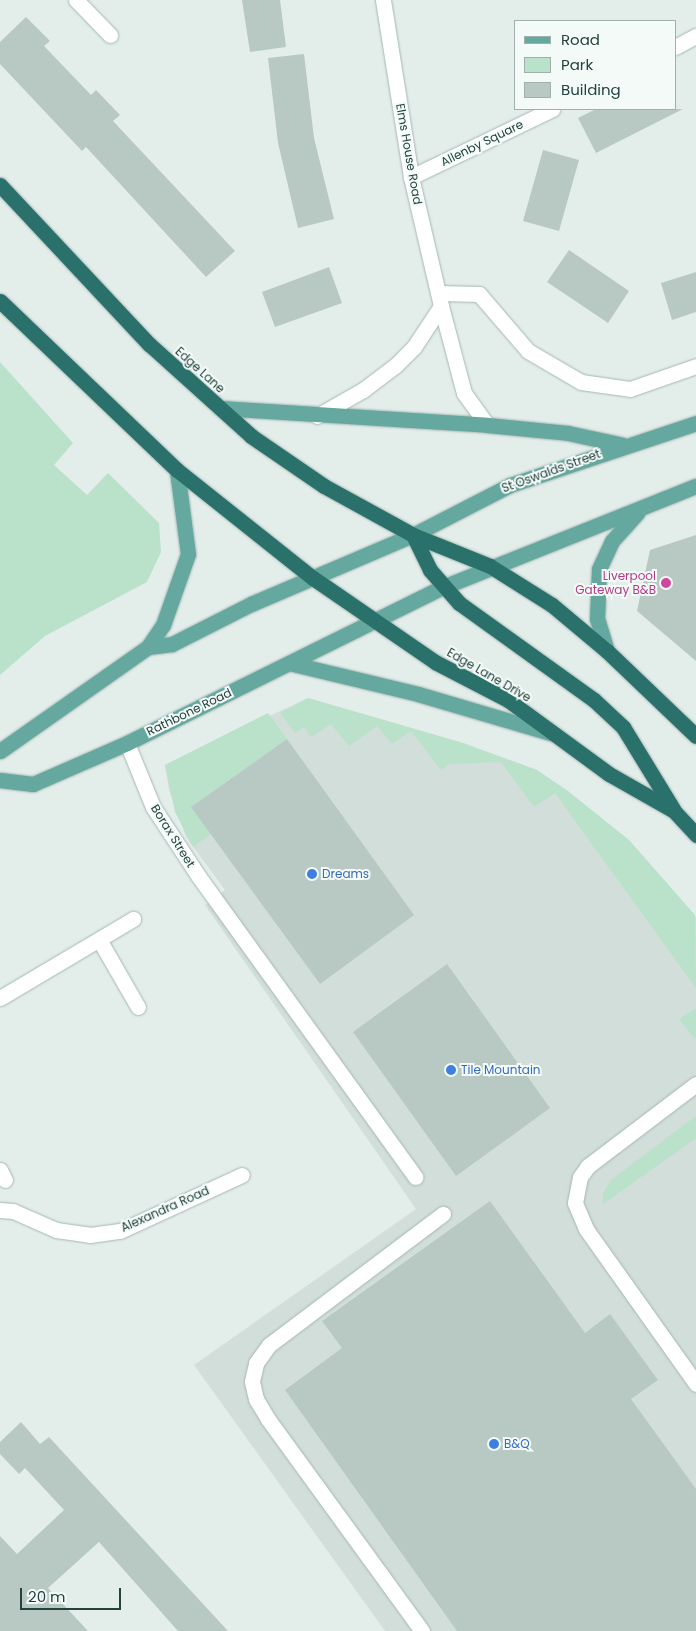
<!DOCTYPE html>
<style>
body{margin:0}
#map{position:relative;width:696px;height:1631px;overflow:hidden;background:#e3eeeb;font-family:Poppins,sans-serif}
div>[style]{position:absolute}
.built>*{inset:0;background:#d1deda}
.green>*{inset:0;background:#bae1ca}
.building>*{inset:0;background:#b8c9c4}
.roads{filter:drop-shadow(0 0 1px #a5b7b3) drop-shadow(0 0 1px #a5b7b3)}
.minor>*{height:15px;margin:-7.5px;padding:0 7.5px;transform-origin:7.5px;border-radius:7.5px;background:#fff}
.major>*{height:15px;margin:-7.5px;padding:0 7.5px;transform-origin:7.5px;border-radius:7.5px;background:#64a89f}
.highway>*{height:15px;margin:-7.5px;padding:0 7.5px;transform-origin:7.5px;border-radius:7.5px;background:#2a716b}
.dots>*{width:14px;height:14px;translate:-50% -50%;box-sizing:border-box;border:2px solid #f4faf8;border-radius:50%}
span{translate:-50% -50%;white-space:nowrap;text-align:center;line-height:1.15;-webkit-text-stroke:4px #f4faf8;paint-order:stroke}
.street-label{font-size:12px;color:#21423d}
.hotel-label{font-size:12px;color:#b23c85}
.right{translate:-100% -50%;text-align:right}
.shop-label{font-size:12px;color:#366cbe}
.left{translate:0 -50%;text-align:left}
.legend{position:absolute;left:514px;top:20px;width:162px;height:90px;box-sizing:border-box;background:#f4faf8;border:1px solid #a0b0ad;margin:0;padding:6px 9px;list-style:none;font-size:15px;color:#21423d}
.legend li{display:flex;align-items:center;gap:10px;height:25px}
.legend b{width:25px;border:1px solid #a0b0ad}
.scale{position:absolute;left:20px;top:1588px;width:101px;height:22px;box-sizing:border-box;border:2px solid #21423d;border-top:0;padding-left:6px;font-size:15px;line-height:18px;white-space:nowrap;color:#21423d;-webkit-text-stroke:4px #f4faf8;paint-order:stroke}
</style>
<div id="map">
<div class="built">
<div style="clip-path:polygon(308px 698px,463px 743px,537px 770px,629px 840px,696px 917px,696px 1631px,385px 1631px,194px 1365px,416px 1209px,205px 905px,225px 890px,186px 837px,169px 790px,165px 765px)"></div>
</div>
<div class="green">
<div style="clip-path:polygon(0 362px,73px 443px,54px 465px,87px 495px,108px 473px,159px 523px,161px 552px,147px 582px,45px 636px,0 675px)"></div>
<div style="clip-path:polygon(308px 698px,463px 743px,537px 770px,568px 791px,629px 840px,695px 915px,696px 988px,555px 793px,534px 807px,501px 762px,449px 764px,441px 770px,411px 731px,392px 744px,377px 726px,349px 746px,331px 724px,311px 737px,304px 727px,295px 733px,280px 713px)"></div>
<div style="clip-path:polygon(268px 713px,287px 739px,192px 806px,211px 834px,193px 847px,175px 812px,165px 765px)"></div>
<div style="clip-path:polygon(696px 1008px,696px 1037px,694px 1038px,679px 1019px)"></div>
<div style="clip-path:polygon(696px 1116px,696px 1138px,603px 1204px,603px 1193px,611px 1180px)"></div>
</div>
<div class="building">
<div style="clip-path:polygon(242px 0,280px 0,286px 47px,250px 52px)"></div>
<div style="clip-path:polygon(26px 17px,50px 41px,44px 46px,91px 95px,96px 90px,120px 115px,113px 121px,235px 251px,206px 277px,86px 147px,82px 151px,0 64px,0 42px)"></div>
<div style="clip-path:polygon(304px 54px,314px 138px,334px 219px,298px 228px,278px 143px,268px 58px)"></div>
<div style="clip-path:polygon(596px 109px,683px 109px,596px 153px,578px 118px)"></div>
<div style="clip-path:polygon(543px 150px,579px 160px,559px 231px,523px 221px)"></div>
<div style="clip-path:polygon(569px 250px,629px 291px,608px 323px,547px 282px)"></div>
<div style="clip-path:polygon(329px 267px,342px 303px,275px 327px,262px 292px)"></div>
<div style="clip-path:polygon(696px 272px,696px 312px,672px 320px,661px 283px)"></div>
<div style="clip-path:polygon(696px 535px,696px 661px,637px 611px,650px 550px)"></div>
<div style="clip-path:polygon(287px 739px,414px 915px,320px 984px,191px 807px)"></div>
<div style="clip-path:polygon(447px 964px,550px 1108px,456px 1176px,353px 1032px)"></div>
<div style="clip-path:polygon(490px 1201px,585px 1333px,610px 1314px,658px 1380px,631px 1399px,696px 1489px,696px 1631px,457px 1631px,285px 1390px,342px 1348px,322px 1321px)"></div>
<div style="clip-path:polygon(21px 1422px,40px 1444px,49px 1437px,228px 1631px,178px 1631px,99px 1542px,48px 1588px,88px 1631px,0 1631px,0 1536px,17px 1554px,64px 1510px,25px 1468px,19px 1474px,0 1454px,0 1442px)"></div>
</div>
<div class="roads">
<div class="minor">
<div style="left:76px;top:0;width:49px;rotate:45.8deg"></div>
<div style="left:383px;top:0;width:179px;rotate:81deg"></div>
<div style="left:411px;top:177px;width:132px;rotate:76.9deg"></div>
<div style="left:441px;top:306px;width:90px;rotate:75.2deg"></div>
<div style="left:464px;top:393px;width:39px;rotate:54deg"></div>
<div style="left:675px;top:47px;width:24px;rotate:-28deg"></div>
<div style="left:411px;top:177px;width:157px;rotate:-25.7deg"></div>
<div style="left:439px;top:293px;width:40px;rotate:1.4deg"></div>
<div style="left:479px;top:294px;width:75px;rotate:49.3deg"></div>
<div style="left:528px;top:351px;width:61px;rotate:30.3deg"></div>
<div style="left:581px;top:382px;width:49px;rotate:8.1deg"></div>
<div style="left:630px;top:389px;width:70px;rotate:-19.2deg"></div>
<div style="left:317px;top:416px;width:53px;rotate:-29.5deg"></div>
<div style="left:363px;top:390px;width:41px;rotate:-37.1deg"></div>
<div style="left:396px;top:365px;width:25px;rotate:-45deg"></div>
<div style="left:414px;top:347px;width:49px;rotate:-56.6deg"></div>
<div style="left:127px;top:743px;width:69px;rotate:67.9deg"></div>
<div style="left:153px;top:807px;width:84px;rotate:56.7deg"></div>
<div style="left:199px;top:877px;width:370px;rotate:54.2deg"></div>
<div style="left:100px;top:941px;width:76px;rotate:60.1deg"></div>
<div style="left:0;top:998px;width:155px;rotate:-30.7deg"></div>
<div style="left:696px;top:1084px;width:136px;rotate:142.8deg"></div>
<div style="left:588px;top:1166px;width:14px;rotate:126deg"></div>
<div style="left:580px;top:1177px;width:26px;rotate:101deg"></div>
<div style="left:575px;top:1203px;width:28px;rotate:67deg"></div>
<div style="left:586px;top:1229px;width:190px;rotate:54.6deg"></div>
<div style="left:0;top:1170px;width:11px;rotate:63deg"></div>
<div style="left:0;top:1210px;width:13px;rotate:4deg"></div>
<div style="left:13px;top:1211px;width:47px;rotate:23.8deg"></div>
<div style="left:56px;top:1230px;width:34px;rotate:8deg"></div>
<div style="left:90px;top:1235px;width:30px;rotate:-8deg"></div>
<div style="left:120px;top:1231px;width:134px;rotate:-24.7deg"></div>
<div style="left:422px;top:1631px;width:262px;rotate:-126deg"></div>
<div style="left:268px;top:1419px;width:23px;rotate:-121deg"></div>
<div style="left:256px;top:1399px;width:18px;rotate:-103deg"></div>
<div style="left:252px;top:1381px;width:18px;rotate:-77deg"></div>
<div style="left:256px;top:1363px;width:22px;rotate:-54deg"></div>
<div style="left:269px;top:1345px;width:218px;rotate:-37deg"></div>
</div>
<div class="major">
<div style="left:220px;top:408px;width:268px;rotate:3.6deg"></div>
<div style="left:487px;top:425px;width:81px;rotate:5.6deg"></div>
<div style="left:568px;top:433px;width:56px;rotate:12.3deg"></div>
<div style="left:148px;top:647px;width:27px;rotate:-56deg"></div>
<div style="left:163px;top:625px;width:75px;rotate:-70.6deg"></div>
<div style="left:188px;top:554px;width:85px;rotate:-97.5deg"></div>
<div style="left:607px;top:651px;width:34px;rotate:-107deg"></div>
<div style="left:597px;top:619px;width:50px;rotate:-87.7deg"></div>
<div style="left:599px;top:569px;width:31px;rotate:-65deg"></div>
<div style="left:612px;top:541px;width:38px;rotate:-48deg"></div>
<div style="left:289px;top:663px;width:133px;rotate:13.5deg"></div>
<div style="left:418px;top:694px;width:142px;rotate:16.4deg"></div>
<div style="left:0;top:751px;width:181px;rotate:-35.1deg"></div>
<div style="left:148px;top:647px;width:24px;rotate:-7deg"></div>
<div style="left:172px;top:644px;width:89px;rotate:-26.9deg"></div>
<div style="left:251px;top:604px;width:176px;rotate:-23.1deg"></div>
<div style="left:413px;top:535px;width:109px;rotate:-27.3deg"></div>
<div style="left:510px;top:485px;width:196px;rotate:-18.4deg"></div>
<div style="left:0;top:780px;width:33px;rotate:7deg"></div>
<div style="left:33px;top:784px;width:103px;rotate:-23.6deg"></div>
<div style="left:127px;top:743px;width:352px;rotate:-26.3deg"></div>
<div style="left:443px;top:587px;width:272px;rotate:-21.8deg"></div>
</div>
<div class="highway">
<div style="left:0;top:185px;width:218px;rotate:46.9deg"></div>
<div style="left:149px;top:344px;width:137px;rotate:42deg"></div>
<div style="left:251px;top:436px;width:88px;rotate:34.4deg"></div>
<div style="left:324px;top:486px;width:102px;rotate:28.8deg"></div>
<div style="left:413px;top:535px;width:83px;rotate:21.9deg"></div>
<div style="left:490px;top:566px;width:73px;rotate:32.2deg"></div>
<div style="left:552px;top:605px;width:72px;rotate:39.9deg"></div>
<div style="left:607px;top:651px;width:123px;rotate:43.7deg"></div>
<div style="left:0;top:301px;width:245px;rotate:43.7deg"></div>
<div style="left:177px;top:470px;width:174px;rotate:38.5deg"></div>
<div style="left:313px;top:578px;width:148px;rotate:34.5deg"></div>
<div style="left:435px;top:662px;width:82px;rotate:27.5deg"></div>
<div style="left:508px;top:700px;width:125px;rotate:36.2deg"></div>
<div style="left:609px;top:774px;width:75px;rotate:29.6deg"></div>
<div style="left:674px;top:811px;width:33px;rotate:47deg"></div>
<div style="left:413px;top:535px;width:39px;rotate:64deg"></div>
<div style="left:430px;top:570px;width:44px;rotate:48.7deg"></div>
<div style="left:459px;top:603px;width:166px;rotate:35.7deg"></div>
<div style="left:594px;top:700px;width:40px;rotate:43deg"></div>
<div style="left:623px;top:727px;width:96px;rotate:58.6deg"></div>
</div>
</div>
<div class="dots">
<div style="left:666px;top:583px;background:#d1479c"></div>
<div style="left:312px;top:874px;background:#3f7fe0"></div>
<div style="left:451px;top:1070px;background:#3f7fe0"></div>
<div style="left:494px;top:1444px;background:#3f7fe0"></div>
</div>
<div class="street-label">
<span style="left:482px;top:143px;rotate:-26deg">Allenby Square</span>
<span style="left:409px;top:154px;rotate:80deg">Elms House Road</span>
<span style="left:200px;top:370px;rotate:42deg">Edge Lane</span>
<span style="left:551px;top:471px;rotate:-20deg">St Oswalds Street</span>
<span style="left:489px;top:675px;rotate:30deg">Edge Lane Drive</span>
<span style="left:189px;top:712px;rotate:-26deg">Rathbone Road</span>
<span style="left:173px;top:836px;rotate:58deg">Borax Street</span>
<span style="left:165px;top:1209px;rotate:-24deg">Alexandra Road</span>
</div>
<div class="hotel-label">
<span class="right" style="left:656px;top:583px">Liverpool<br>Gateway B&amp;B</span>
</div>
<div class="shop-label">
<span class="left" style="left:322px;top:874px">Dreams</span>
<span class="left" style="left:461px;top:1070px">Tile Mountain</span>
<span class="left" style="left:504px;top:1444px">B&amp;Q</span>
</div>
<ul class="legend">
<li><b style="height:6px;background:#64a89f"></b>Road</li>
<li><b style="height:14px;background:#bae1ca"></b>Park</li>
<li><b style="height:14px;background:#b8c9c4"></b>Building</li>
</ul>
<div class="scale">20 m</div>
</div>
